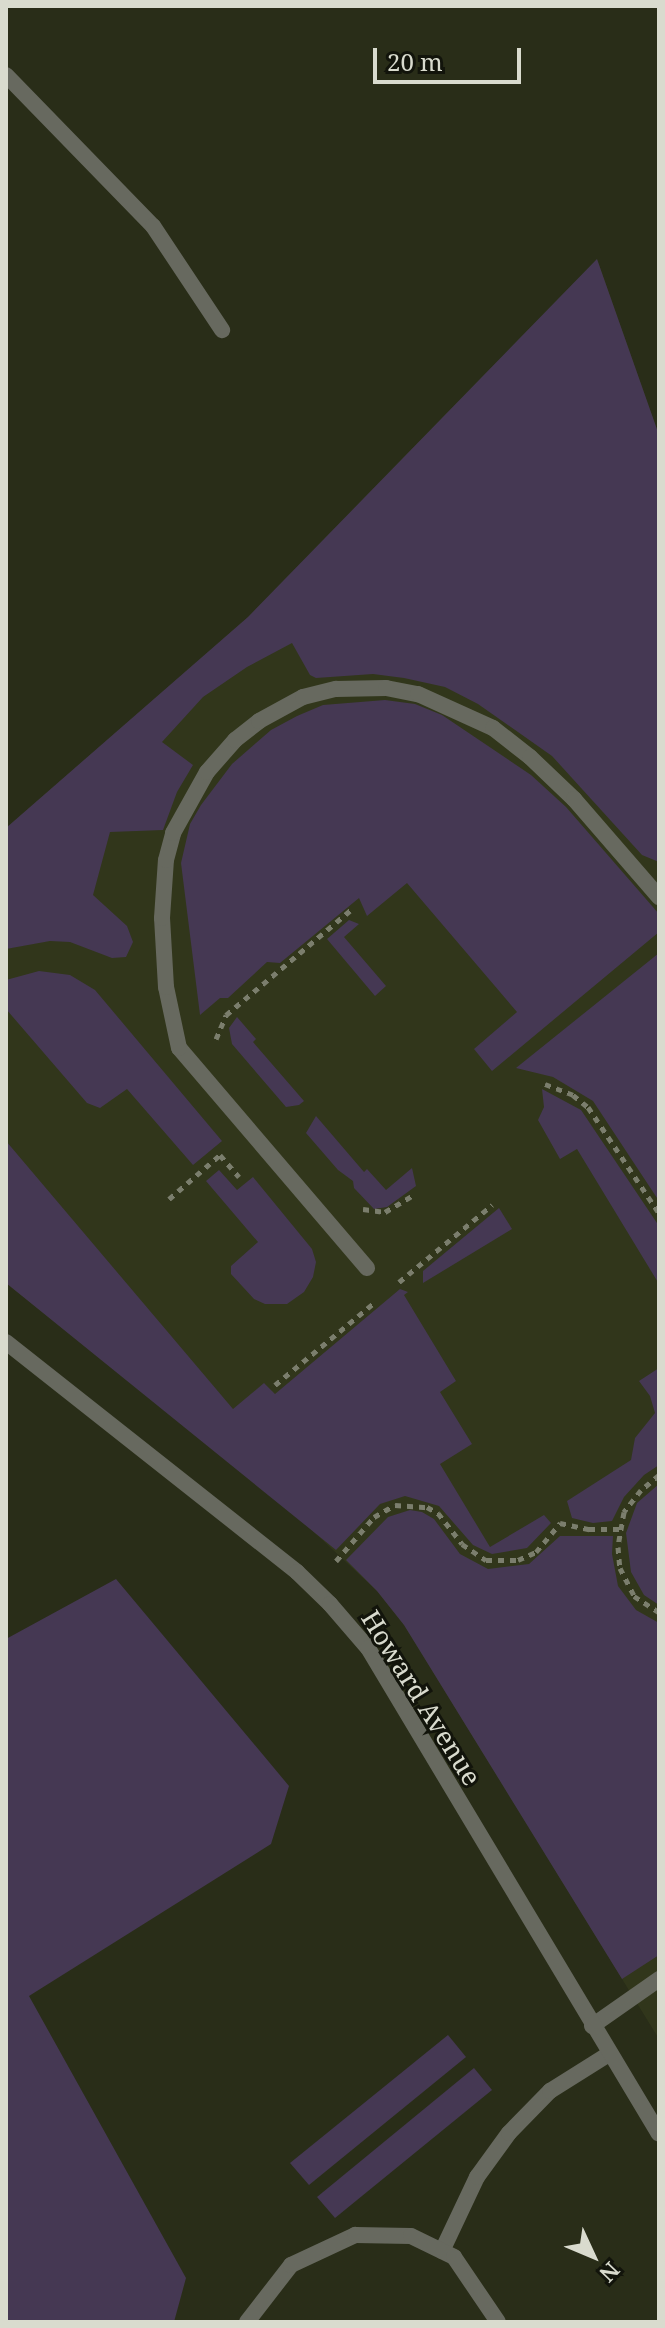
<!DOCTYPE html>
<style>
body{margin:0}
#map{position:relative;width:665px;height:2328px;overflow:hidden;background:#292d18;font-family:"Noto Serif",serif}
div>[style]{position:absolute}
.built>*{inset:0;background:#31361b}
.green>*{inset:0;background:#453853}
.path>*{height:5px;margin-top:-2.5px;transform-origin:0;background:repeating-linear-gradient(90deg,#7b7e6d 0 6px,transparent 0 12px)}
.lane>*{height:16px;margin:-8px;padding:0 8px;transform-origin:8px;border-radius:8px;background:#67695f}
.street>*{height:16px;margin:-8px;padding:0 8px;transform-origin:8px;border-radius:8px;background:#67695f}
span{translate:-50% -50%;white-space:nowrap;text-align:center;line-height:1.15;-webkit-text-stroke:6px #12140b;paint-order:stroke}
.street-label{font-size:26px;color:#d9dbce}
.frame{position:absolute;inset:0;border:8px solid #d9dbce;pointer-events:none}
.north{position:absolute;left:553px;top:2216px;width:80px;height:80px;-webkit-text-stroke:6px #12140b;paint-order:stroke;rotate:134deg;font-size:22px;font-weight:700;line-height:32px;text-align:center;color:#d9dbce}
.north::after{content:'';display:block;margin:auto;width:28px;height:36px;background:#d9dbce;clip-path:polygon(50% 0,100% 100%,50% 72%,0 100%)}
.scale{position:absolute;left:373px;top:48px;width:148px;height:36px;box-sizing:border-box;border:4px solid #d9dbce;border-top:0;padding-left:10px;font-size:24px;line-height:28px;white-space:nowrap;color:#d9dbce;-webkit-text-stroke:6px #12140b;paint-order:stroke}
</style>
<div id="map">
<div class="built">
<div style="clip-path:polygon(597px 259px,659px 435px,659px 2039px,404px 1625px,377px 1591px,302px 1521px,6px 1283px,6px 828px,248px 617px)"></div>
</div>
<div class="green">
<div style="clip-path:polygon(597px 259px,659px 435px,659px 862px,642px 855px,552px 756px,478px 704px,445px 687px,404px 678px,373px 674px,316px 678px,310px 675px,292px 643px,247px 667px,203px 697px,162px 742px,193px 765px,177px 792px,163px 830px,110px 832px,93px 895px,127px 926px,133px 942px,126px 957px,112px 958px,70px 942px,50px 941px,6px 949px,6px 828px,248px 617px)"></div>
<div style="clip-path:polygon(385px 700px,415px 704px,442px 715px,531px 775px,566px 807px,659px 914px,659px 932px,492px 1071px,474px 1049px,517px 1012px,407px 883px,367px 916px,359px 898px,280px 963px,267px 962px,228px 998px,220px 998px,200px 1015px,181px 863px,190px 824px,201px 805px,232px 764px,271px 730px,297px 716px,323px 705px)"></div>
<div style="clip-path:polygon(349px 920px,359px 924px,344px 937px,386px 986px,375px 996px,327px 939px)"></div>
<div style="clip-path:polygon(659px 953px,659px 1201px,593px 1101px,553px 1077px,516px 1068px)"></div>
<div style="clip-path:polygon(39px 971px,70px 975px,95px 990px,222px 1141px,193px 1165px,127px 1089px,100px 1108px,87px 1103px,6px 1009px,6px 980px)"></div>
<div style="clip-path:polygon(237px 1017px,256px 1039px,253px 1042px,304px 1101px,299px 1105px,286px 1107px,232px 1044px,229px 1028px)"></div>
<div style="clip-path:polygon(542px 1089px,581px 1110px,659px 1226px,659px 1284px,577px 1149px,560px 1159px,538px 1120px,544px 1107px)"></div>
<div style="clip-path:polygon(316px 1116px,364px 1172px,367px 1169px,386px 1190px,412px 1168px,416px 1186px,387px 1207px,374px 1209px,354px 1188px,353px 1181px,338px 1170px,306px 1133px)"></div>
<div style="clip-path:polygon(6px 1141px,233px 1409px,264px 1383px,275px 1394px,400px 1289px,408px 1292px,404px 1295px,456px 1381px,440px 1392px,472px 1444px,440px 1464px,490px 1547px,544px 1515px,551px 1523px,527px 1548px,492px 1554px,473px 1545px,439px 1506px,405px 1496px,380px 1504px,336px 1550px,6px 1283px)"></div>
<div style="clip-path:polygon(219px 1170px,237px 1190px,253px 1177px,312px 1249px,316px 1262px,313px 1277px,304px 1292px,287px 1304px,265px 1304px,254px 1299px,231px 1274px,231px 1266px,258px 1242px,206px 1181px)"></div>
<div style="clip-path:polygon(499px 1208px,512px 1229px,423px 1283px,423px 1271px)"></div>
<div style="clip-path:polygon(659px 1368px,659px 1465px,644px 1475px,624px 1497px,612px 1521px,593px 1523px,572px 1518px,567px 1501px,631px 1460px,635px 1438px,655px 1413px,650px 1396px,639px 1381px)"></div>
<div style="clip-path:polygon(659px 1484px,658px 1513px,659px 1605px,644px 1595px,631px 1572px,626px 1533px,637px 1503px)"></div>
<div style="clip-path:polygon(410px 1510px,422px 1512px,434px 1519px,460px 1554px,488px 1569px,529px 1564px,560px 1536px,613px 1536px,612px 1554px,618px 1586px,636px 1610px,659px 1623px,659px 1955px,622px 1979px,404px 1625px,377px 1591px,346px 1560px,388px 1517px)"></div>
<div style="clip-path:polygon(116px 1579px,289px 1786px,271px 1844px,29px 1996px,186px 2278px,174px 2322px,6px 2322px,6px 1639px)"></div>
<div style="clip-path:polygon(448px 2035px,466px 2057px,309px 2185px,290px 2163px)"></div>
<div style="clip-path:polygon(474px 2068px,492px 2090px,335px 2218px,317px 2197px)"></div>
</div>
<div class="path">
<div style="left:216px;top:1039px;width:26px;rotate:-67deg"></div>
<div style="left:226px;top:1015px;width:165px;rotate:-40.1deg"></div>
<div style="left:545px;top:1084px;width:30px;rotate:21deg"></div>
<div style="left:573px;top:1095px;width:19px;rotate:39deg"></div>
<div style="left:588px;top:1107px;width:128px;rotate:56.2deg"></div>
<div style="left:169px;top:1199px;width:67px;rotate:-40.8deg"></div>
<div style="left:220px;top:1155px;width:29px;rotate:49deg"></div>
<div style="left:363px;top:1209px;width:22px;rotate:8deg"></div>
<div style="left:385px;top:1212px;width:31px;rotate:-31deg"></div>
<div style="left:399px;top:1282px;width:121px;rotate:-39.6deg"></div>
<div style="left:275px;top:1385px;width:131px;rotate:-39.7deg"></div>
<div style="left:659px;top:1475px;width:23px;rotate:140deg"></div>
<div style="left:641px;top:1490px;width:28px;rotate:128deg"></div>
<div style="left:624px;top:1512px;width:36px;rotate:100deg"></div>
<div style="left:618px;top:1547px;width:21px;rotate:85deg"></div>
<div style="left:620px;top:1568px;width:31px;rotate:63deg"></div>
<div style="left:634px;top:1596px;width:30px;rotate:33deg"></div>
<div style="left:336px;top:1561px;width:58px;rotate:-49.2deg"></div>
<div style="left:374px;top:1517px;width:24px;rotate:-30deg"></div>
<div style="left:395px;top:1505px;width:32px;rotate:4deg"></div>
<div style="left:427px;top:1507px;width:13px;rotate:29deg"></div>
<div style="left:438px;top:1513px;width:39px;rotate:52deg"></div>
<div style="left:462px;top:1544px;width:29px;rotate:34deg"></div>
<div style="left:486px;top:1560px;width:32px"></div>
<div style="left:518px;top:1560px;width:20px;rotate:-24deg"></div>
<div style="left:536px;top:1552px;width:38px;rotate:-50deg"></div>
<div style="left:560px;top:1523px;width:30px;rotate:12deg"></div>
<div style="left:589px;top:1529px;width:30px"></div>
</div>
<div class="lane">
<div style="left:6px;top:75px;width:211px;rotate:45.8deg"></div>
<div style="left:153px;top:226px;width:125px;rotate:56.4deg"></div>
<div style="left:367px;top:1268px;width:289px;rotate:-130.5deg"></div>
<div style="left:179px;top:1048px;width:62px;rotate:-102deg"></div>
<div style="left:166px;top:987px;width:69px;rotate:-93.3deg"></div>
<div style="left:162px;top:918px;width:58px;rotate:-86.1deg"></div>
<div style="left:166px;top:860px;width:28px;rotate:-75deg"></div>
<div style="left:173px;top:833px;width:70px;rotate:-60.9deg"></div>
<div style="left:207px;top:772px;width:43px;rotate:-48.8deg"></div>
<div style="left:235px;top:740px;width:31px;rotate:-38deg"></div>
<div style="left:259px;top:721px;width:50px;rotate:-28.6deg"></div>
<div style="left:303px;top:697px;width:34px;rotate:-14deg"></div>
<div style="left:336px;top:689px;width:50px;rotate:-1.1deg"></div>
<div style="left:386px;top:688px;width:33px;rotate:11deg"></div>
<div style="left:418px;top:694px;width:82px;rotate:24.4deg"></div>
<div style="left:493px;top:728px;width:47px;rotate:38.1deg"></div>
<div style="left:530px;top:757px;width:61px;rotate:43.7deg"></div>
<div style="left:574px;top:799px;width:130px;rotate:49.1deg"></div>
<div style="left:592px;top:2026px;width:82px;rotate:-35deg"></div>
<div style="left:442px;top:2251px;width:82px;rotate:-64.7deg"></div>
<div style="left:477px;top:2177px;width:54px;rotate:-54deg"></div>
<div style="left:509px;top:2133px;width:59px;rotate:-45.7deg"></div>
<div style="left:550px;top:2091px;width:70px;rotate:-32.1deg"></div>
<div style="left:247px;top:2322px;width:72px;rotate:-52.3deg"></div>
<div style="left:291px;top:2265px;width:71px;rotate:-25.1deg"></div>
<div style="left:355px;top:2235px;width:56px;rotate:1deg"></div>
<div style="left:411px;top:2236px;width:48px;rotate:26deg"></div>
<div style="left:454px;top:2257px;width:78px;rotate:55.9deg"></div>
</div>
<div class="street">
<div style="left:6px;top:1342px;width:371px;rotate:38.3deg"></div>
<div style="left:297px;top:1572px;width:46px;rotate:44.1deg"></div>
<div style="left:330px;top:1604px;width:58px;rotate:49.2deg"></div>
<div style="left:368px;top:1648px;width:566px;rotate:59.09deg"></div>
</div>
<div class="street-label">
<span style="left:421px;top:1698px;rotate:58deg">Howard Avenue</span>
</div>
<div class="frame"></div>
<div class="north">N</div>
<div class="scale">20 m</div>
</div>
